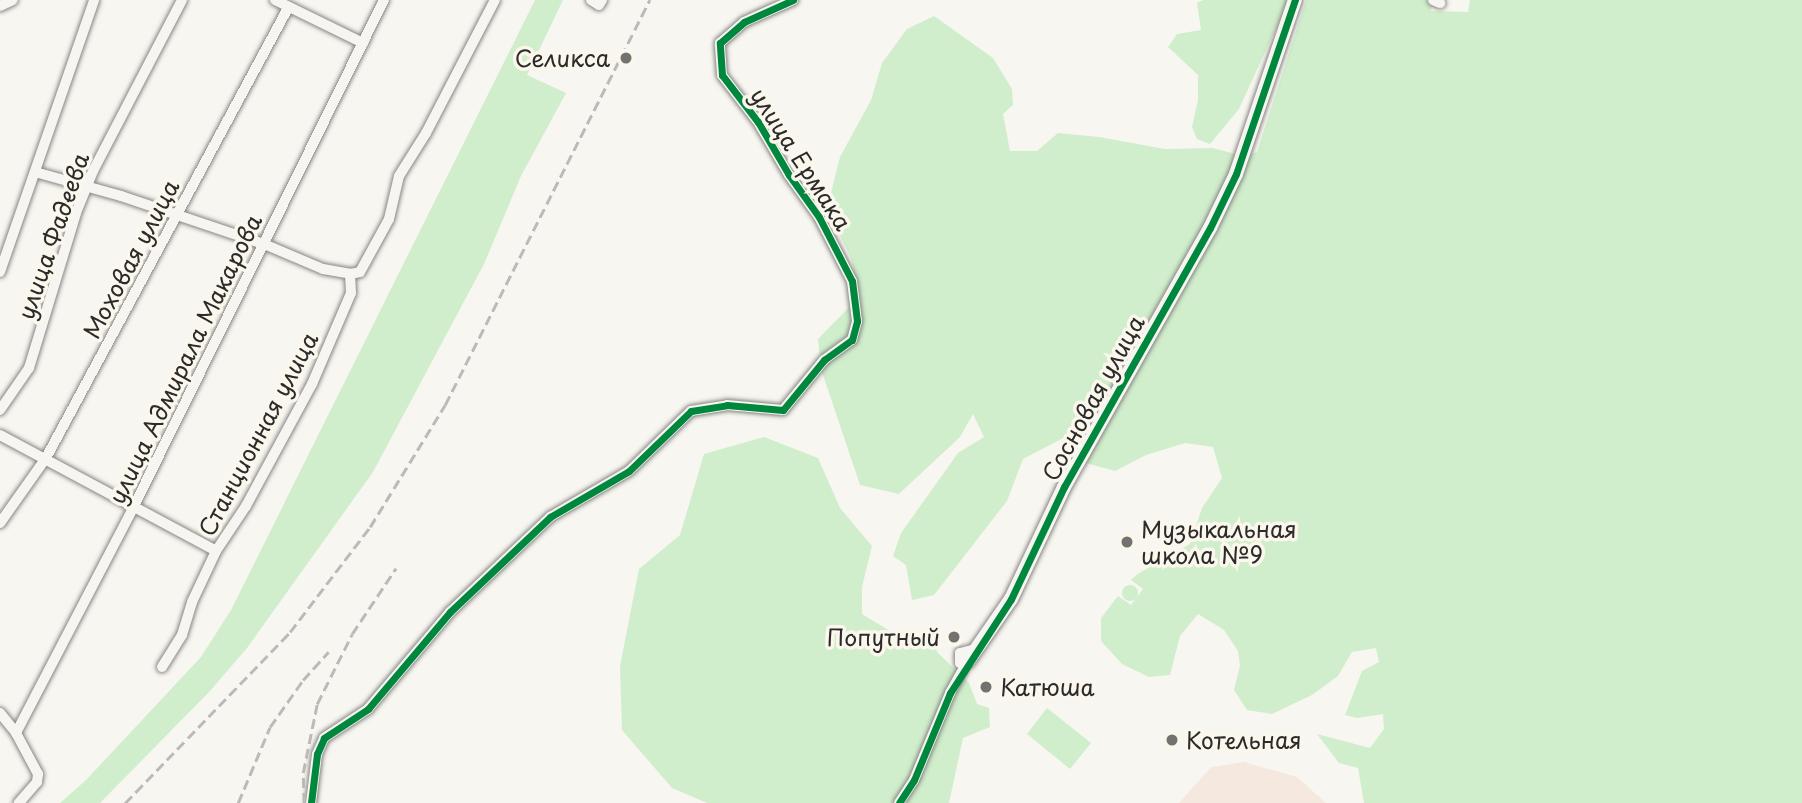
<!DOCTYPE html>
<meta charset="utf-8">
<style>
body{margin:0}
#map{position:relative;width:1802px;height:803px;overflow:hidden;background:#f8f6f0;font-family:"Playpen Sans",sans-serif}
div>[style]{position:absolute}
.built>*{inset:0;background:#f4e8df}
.green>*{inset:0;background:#d0eecb}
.round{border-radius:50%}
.roads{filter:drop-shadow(0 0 2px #878684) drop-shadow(0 0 2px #878684)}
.street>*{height:10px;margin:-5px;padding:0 5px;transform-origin:5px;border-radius:5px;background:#f6f5f1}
.secondary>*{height:14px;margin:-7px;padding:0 7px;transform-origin:7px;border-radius:7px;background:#f6f5f1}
.rail>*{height:2.5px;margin-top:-1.25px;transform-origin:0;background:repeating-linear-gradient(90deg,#bcbab8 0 10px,transparent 0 15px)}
.cycleway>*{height:7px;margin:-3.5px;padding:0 3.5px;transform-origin:3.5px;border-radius:3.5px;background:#00873e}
.dots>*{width:19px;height:19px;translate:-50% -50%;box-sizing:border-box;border:4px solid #fbf7ec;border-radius:50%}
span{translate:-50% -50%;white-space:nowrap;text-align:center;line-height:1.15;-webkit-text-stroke:7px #fbf7ec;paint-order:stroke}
.poi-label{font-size:23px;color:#2b2b2b}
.right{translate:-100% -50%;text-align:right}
.left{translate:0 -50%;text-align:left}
.street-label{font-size:23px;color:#2b2b2b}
</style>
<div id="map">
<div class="built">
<div style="clip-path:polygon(1244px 762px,1297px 777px,1326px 803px,1179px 803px,1211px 767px)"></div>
</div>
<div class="green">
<div style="clip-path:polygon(535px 0,563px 0,527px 75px,566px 93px,521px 176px,484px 264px,373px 472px,247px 648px,210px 691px,100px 803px,60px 803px,86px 780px,201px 657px,231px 610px)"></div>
<div style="clip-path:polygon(1203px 0,1289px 0,1239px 109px,1210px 144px,1197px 139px,1192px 127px,1198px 100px,1198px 75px,1168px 47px,1177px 34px,1201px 30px,1197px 3px)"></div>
<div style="clip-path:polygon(1306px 0,1433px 0,1431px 11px,1468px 12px,1470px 0,1802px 0,1802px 803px,1364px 803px,1358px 768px,1339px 763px,1317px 734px,1370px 748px,1384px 729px,1383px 714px,1357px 718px,1345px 715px,1362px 671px,1379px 662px,1376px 648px,1352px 652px,1338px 676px,1312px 695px,1272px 714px,1247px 710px,1234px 690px,1240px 666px,1238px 651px,1224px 630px,1198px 614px,1180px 636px,1170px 675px,1149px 677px,1122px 664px,1101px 641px,1101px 618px,1118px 596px,1131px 605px,1143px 589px,1131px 580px,1136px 575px,1190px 544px,1202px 508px,1222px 478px,1213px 447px,1185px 443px,1146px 455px,1115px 471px,1086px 463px,1087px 434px,1067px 436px,1023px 459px,1007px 501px,934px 595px,912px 600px,906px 565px,893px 556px,901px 533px,958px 453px,984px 437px,973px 414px,960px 437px,899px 494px,860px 485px,821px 369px,818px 339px,860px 296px,851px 258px,827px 209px,840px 157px,871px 100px,882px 63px,907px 29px,934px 16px,993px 58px,1012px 89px,1013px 105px,1003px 114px,1010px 151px,1037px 151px,1058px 133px,1099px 137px,1165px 149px,1213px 148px,1243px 156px,1257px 152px)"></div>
<div style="clip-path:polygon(764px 437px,818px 458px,840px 508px,872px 546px,862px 587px,862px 614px,903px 639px,932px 632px,937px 652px,969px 683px,977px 704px,989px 708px,990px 727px,963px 738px,949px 803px,707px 803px,672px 788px,622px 730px,620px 666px,639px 569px,680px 535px,704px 454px)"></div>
<div class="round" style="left:1122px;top:585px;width:16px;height:16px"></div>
<div style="clip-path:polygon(1047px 708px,1091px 743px,1070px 769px,1027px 734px)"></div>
</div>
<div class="roads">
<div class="street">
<div style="left:275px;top:0;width:98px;rotate:26deg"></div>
<div style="left:591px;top:0;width:9px;rotate:32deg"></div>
<div style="left:599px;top:5px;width:6px;rotate:-59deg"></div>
<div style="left:1433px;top:0;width:8px;rotate:23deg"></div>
<div style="left:0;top:6px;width:14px;rotate:-25deg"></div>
<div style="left:35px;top:172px;width:89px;rotate:15.6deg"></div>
<div style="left:121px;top:196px;width:151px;rotate:18.6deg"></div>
<div style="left:264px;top:244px;width:64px;rotate:23deg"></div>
<div style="left:323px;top:269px;width:27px;rotate:10deg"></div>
<div style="left:0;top:272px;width:288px;rotate:-70.9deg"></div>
<div style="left:0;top:410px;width:51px;rotate:-55.4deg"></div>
<div style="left:29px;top:368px;width:162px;rotate:-73.1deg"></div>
<div style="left:76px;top:213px;width:45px;rotate:-68deg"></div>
<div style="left:93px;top:171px;width:193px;rotate:-62.5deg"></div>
<div style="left:0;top:435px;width:245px;rotate:28.2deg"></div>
<div style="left:0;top:523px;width:80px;rotate:-54.7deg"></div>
<div style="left:46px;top:458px;width:511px;rotate:-61.73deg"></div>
<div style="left:968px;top:661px;width:8px;rotate:166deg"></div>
<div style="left:960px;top:663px;width:10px;rotate:-90deg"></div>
<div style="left:960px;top:653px;width:16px;rotate:-14deg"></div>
<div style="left:162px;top:667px;width:38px;rotate:-58deg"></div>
<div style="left:182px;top:635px;width:34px;rotate:-73deg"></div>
<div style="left:192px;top:602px;width:56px;rotate:-64.8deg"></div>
<div style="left:216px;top:551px;width:54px;rotate:-56.3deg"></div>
<div style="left:246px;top:506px;width:139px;rotate:-61.6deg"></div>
<div style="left:312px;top:384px;width:99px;rotate:-66.8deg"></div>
<div style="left:351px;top:293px;width:19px;rotate:-93deg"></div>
<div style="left:350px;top:274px;width:10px;rotate:-11deg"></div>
<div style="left:360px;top:272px;width:60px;rotate:-61.3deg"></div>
<div style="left:389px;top:219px;width:44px;rotate:-76.9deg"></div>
<div style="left:399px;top:176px;width:51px;rotate:-57.9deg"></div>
<div style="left:426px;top:133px;width:150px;rotate:-62.6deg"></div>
<div style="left:0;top:713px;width:26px;rotate:51deg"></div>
<div style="left:16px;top:733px;width:47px;rotate:61.8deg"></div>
<div style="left:38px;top:774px;width:8px;rotate:97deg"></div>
<div style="left:37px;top:782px;width:28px;rotate:131deg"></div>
<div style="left:16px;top:733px;width:254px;rotate:-62.5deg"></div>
<div style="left:133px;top:508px;width:567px;rotate:-63.71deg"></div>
<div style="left:311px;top:803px;width:49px;rotate:-83deg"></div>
<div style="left:317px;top:754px;width:17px;rotate:-66deg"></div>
<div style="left:324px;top:738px;width:53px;rotate:-33.4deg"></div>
<div style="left:368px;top:709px;width:127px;rotate:-49.8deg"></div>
<div style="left:450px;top:612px;width:138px;rotate:-43.5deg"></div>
<div style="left:550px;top:517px;width:91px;rotate:-30.2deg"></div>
<div style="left:629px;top:471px;width:86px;rotate:-44.1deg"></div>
<div style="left:691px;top:411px;width:36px;rotate:-9deg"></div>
<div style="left:727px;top:405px;width:56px;rotate:5.1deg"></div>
<div style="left:783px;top:410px;width:65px;rotate:-50.6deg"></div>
<div style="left:824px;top:360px;width:34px;rotate:-36deg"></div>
<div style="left:852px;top:340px;width:20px;rotate:-75deg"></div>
<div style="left:857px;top:321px;width:40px;rotate:-97.1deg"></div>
<div style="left:852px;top:281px;width:72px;rotate:-117.3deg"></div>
<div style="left:819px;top:217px;width:52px;rotate:-125.5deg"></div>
<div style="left:789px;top:175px;width:61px;rotate:-120.3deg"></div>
<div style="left:758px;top:122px;width:59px;rotate:-127.5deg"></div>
<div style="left:722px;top:75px;width:32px;rotate:-94deg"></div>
<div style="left:720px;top:43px;width:32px;rotate:-41deg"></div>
<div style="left:744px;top:22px;width:54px;rotate:-24.2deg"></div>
<div style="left:899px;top:803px;width:27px;rotate:-57deg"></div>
<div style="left:914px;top:780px;width:94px;rotate:-67.5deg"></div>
<div style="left:950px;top:693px;width:37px;rotate:-61deg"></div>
</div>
<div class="secondary">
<div style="left:968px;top:661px;width:75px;rotate:-55.3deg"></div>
<div style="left:1011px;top:599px;width:124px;rotate:-64.7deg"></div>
<div style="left:1064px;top:487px;width:297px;rotate:-60.6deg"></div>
<div style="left:1210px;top:228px;width:60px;rotate:-64.3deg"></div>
<div style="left:1236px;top:174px;width:184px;rotate:-71.3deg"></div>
</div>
</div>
<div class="rail">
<div style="left:125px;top:803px;width:238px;rotate:-46deg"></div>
<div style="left:290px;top:632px;width:132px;rotate:-52.7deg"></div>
<div style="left:370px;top:527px;width:143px;rotate:-58.4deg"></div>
<div style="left:445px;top:405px;width:454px;rotate:-63.2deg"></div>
<div style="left:238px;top:803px;width:82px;rotate:-67.2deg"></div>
<div style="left:270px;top:727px;width:57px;rotate:-54.9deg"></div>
<div style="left:303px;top:680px;width:38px;rotate:-48deg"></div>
<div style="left:304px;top:803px;width:30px;rotate:-92deg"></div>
<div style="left:303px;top:773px;width:70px;rotate:-78.5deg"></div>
<div style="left:317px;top:704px;width:78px;rotate:-63.4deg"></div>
<div style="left:352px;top:634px;width:79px;rotate:-56.3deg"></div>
</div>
<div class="cycleway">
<div style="left:311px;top:803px;width:49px;rotate:-83deg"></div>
<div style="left:317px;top:754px;width:17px;rotate:-66deg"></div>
<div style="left:324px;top:738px;width:53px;rotate:-33.4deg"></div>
<div style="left:368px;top:709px;width:127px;rotate:-49.8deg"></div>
<div style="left:450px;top:612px;width:138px;rotate:-43.5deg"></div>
<div style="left:550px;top:517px;width:91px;rotate:-30.2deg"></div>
<div style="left:629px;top:471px;width:86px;rotate:-44.1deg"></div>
<div style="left:691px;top:411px;width:36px;rotate:-9deg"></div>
<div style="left:727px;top:405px;width:56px;rotate:5.1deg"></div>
<div style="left:783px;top:410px;width:65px;rotate:-50.6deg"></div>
<div style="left:824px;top:360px;width:34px;rotate:-36deg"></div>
<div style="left:852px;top:340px;width:20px;rotate:-75deg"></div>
<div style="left:857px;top:321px;width:40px;rotate:-97.1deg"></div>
<div style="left:852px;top:281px;width:72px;rotate:-117.3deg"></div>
<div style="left:819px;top:217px;width:52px;rotate:-125.5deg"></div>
<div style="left:789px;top:175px;width:61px;rotate:-120.3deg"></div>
<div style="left:758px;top:122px;width:59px;rotate:-127.5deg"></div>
<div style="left:722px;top:75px;width:32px;rotate:-94deg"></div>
<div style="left:720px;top:43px;width:32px;rotate:-41deg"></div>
<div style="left:744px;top:22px;width:54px;rotate:-24.2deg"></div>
<div style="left:899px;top:803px;width:27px;rotate:-57deg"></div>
<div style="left:914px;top:780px;width:94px;rotate:-67.5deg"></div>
<div style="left:950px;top:693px;width:112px;rotate:-57deg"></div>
<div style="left:1011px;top:599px;width:124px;rotate:-64.7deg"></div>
<div style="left:1064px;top:487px;width:297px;rotate:-60.6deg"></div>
<div style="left:1210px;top:228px;width:60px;rotate:-64.3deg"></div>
<div style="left:1236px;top:174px;width:184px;rotate:-71.3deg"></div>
</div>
<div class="dots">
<div style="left:626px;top:58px;background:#737270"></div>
<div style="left:1127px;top:542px;background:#737270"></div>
<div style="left:954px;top:637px;background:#737270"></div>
<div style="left:986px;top:687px;background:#737270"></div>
<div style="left:1172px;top:740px;background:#737270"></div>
</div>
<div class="poi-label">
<span class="right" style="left:610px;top:58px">Селикса</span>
<span class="left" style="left:1141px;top:542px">Музыкальная<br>школа №9</span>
<span class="right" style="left:940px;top:637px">Попутный</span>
<span class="left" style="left:1000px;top:687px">Катюша</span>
<span class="left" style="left:1186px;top:740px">Котельная</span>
</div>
<div class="street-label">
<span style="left:801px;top:159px;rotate:57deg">улица Ермака</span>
<span style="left:53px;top:236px;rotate:-71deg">улица Фадеева</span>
<span style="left:131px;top:259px;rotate:-62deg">Моховая улица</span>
<span style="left:185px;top:359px;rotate:-64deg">улица Адмирала Макарова</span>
<span style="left:1093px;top:398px;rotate:-61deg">Сосновая улица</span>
<span style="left:258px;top:434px;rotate:-62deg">Станционная улица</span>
</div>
</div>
